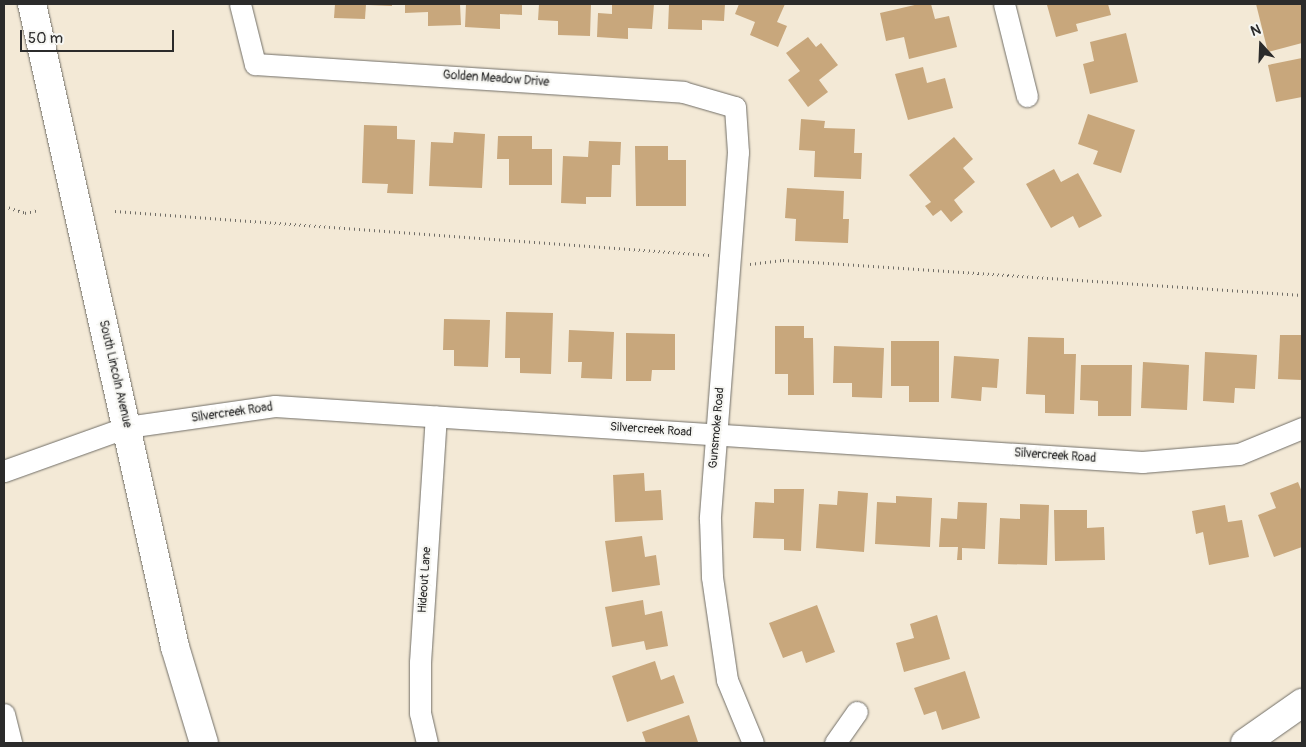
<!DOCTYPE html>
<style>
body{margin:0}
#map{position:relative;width:1306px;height:747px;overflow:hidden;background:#f3e9d6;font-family:Pangolin,sans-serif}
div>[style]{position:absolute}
.building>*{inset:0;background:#c8a77c}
.path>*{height:3px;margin-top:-1.5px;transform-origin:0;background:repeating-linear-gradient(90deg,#716e67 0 1px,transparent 0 5px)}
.roads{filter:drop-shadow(0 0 1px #716e67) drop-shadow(0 0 1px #716e67)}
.minor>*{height:21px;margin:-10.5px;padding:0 10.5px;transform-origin:10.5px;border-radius:10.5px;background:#fff}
.major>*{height:28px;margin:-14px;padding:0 14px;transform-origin:14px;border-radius:14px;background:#fff}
span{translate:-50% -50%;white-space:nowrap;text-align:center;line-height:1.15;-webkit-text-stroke:4px #f6f6f2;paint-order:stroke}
.street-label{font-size:12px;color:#2b2b2b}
.frame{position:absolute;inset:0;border:5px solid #2b2b2b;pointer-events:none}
.north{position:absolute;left:1236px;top:20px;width:50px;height:50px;-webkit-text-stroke:4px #f6f6f2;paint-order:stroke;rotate:340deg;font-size:14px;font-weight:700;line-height:20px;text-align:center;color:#2b2b2b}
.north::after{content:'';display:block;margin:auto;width:18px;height:22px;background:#2b2b2b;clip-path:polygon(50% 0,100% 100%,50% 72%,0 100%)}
.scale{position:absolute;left:20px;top:30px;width:154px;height:22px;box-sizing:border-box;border:2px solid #2b2b2b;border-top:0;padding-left:6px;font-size:15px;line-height:18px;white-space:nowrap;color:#2b2b2b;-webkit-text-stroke:4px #f6f6f2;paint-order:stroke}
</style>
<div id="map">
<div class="building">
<div style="clip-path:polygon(335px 4px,366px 4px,365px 19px,334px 18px)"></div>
<div style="clip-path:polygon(368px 4px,392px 4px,392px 6px,368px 5px)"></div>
<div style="clip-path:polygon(405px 4px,460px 4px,461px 25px,428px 26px,428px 12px,405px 13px)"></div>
<div style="clip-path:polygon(466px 4px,522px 4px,522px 15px,500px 14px,500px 29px,465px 27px)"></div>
<div style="clip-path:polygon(539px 4px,591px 4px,590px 36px,558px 35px,558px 21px,538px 20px)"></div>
<div style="clip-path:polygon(612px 4px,654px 4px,652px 29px,628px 28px,628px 39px,597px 37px,598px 13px,612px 14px)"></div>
<div style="clip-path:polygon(669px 4px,725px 4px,724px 21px,702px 20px,702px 30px,668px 29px)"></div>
<div style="clip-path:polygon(739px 4px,785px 4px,777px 22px,787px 26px,778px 47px,750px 35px,755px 22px,735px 14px)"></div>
<div style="clip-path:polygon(919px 4px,931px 4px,935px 19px,949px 16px,957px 47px,909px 59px,904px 37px,886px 41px,880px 13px)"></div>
<div style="clip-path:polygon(1051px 4px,1108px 4px,1111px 15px,1076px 24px,1078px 31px,1056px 37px,1047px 5px)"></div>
<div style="clip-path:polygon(1256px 4px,1302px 4px,1302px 43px,1268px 52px)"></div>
<div style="clip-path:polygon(1126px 33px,1138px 82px,1090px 94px,1083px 64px,1094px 61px,1090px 42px)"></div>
<div style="clip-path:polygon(808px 37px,816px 47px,821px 43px,838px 65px,819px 80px,828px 92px,808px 107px,788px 80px,800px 71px,786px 53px)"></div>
<div style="clip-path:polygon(1302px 58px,1302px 97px,1276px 102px,1268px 65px)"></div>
<div style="clip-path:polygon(923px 67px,927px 83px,945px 78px,953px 108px,908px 120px,895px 74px)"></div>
<div style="clip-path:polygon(1088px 114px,1135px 130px,1121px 173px,1093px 164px,1098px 151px,1078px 144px)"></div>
<div style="clip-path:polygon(801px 119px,825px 121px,824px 128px,855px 129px,854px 153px,862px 153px,861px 179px,814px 177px,815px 151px,799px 150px)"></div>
<div style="clip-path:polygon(364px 125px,397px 126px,397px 139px,415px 140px,413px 194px,387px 193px,388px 184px,362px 183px)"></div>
<div style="clip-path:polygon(454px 132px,485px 134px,482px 188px,429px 186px,431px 142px,453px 143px)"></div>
<div style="clip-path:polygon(498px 136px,532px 136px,532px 149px,552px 149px,552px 185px,509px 185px,509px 159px,497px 159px)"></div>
<div style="clip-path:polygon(954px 137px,973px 159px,963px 168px,975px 182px,954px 200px,963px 212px,951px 222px,941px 210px,933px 216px,925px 206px,931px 202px,909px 175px)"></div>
<div style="clip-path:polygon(589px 141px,621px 142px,620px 165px,612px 165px,611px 197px,586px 197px,586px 204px,561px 203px,563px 156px,588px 157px)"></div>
<div style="clip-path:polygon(635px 146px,668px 146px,668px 160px,686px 160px,686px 206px,636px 206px)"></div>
<div style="clip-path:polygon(1054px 169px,1061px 182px,1078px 173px,1102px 216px,1079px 228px,1073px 216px,1051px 228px,1026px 184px)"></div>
<div style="clip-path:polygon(787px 188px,844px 191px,843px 219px,849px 219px,848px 243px,795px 241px,796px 219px,785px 218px)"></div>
<div style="clip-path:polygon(506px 312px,553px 313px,551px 374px,520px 373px,520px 358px,505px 358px)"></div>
<div style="clip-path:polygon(444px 319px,490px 320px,488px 367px,454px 366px,454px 350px,443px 350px)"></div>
<div style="clip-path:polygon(775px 326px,804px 326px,804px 338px,813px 338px,814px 395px,788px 395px,788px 374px,775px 374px)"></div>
<div style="clip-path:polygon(569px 330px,614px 332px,612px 379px,581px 378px,582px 362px,568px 362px)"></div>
<div style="clip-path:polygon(626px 333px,675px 334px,675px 370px,652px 370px,651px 381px,626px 381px)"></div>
<div style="clip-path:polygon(1280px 335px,1302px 335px,1302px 380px,1278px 379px)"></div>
<div style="clip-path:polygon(1028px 337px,1064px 338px,1064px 354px,1076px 354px,1074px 414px,1045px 413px,1045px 395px,1026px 394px)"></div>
<div style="clip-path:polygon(891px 341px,939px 341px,939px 402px,909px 402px,909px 386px,891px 386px)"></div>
<div style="clip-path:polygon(834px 346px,884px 348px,882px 398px,852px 397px,852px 383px,833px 383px)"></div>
<div style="clip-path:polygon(1205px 352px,1257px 355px,1255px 389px,1235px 388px,1234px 403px,1203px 401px)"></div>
<div style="clip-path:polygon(954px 356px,999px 359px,997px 388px,982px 387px,981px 401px,951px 398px)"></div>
<div style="clip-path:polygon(1143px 362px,1189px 365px,1187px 410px,1141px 408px)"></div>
<div style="clip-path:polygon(1081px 365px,1132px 365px,1131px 416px,1098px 416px,1098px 401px,1080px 400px)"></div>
<div style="clip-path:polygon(644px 473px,645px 491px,661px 490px,663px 520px,615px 522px,613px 475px)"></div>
<div style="clip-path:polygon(1298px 482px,1302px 492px,1302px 547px,1274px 557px,1258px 515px,1276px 508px,1270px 493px)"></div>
<div style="clip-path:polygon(774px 489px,804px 489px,801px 551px,784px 550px,784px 539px,753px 538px,755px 502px,774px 503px)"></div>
<div style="clip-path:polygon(838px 491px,868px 493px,864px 552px,816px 548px,819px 504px,837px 505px)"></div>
<div style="clip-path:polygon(896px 496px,932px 498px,930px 547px,875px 544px,877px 502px,896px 503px)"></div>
<div style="clip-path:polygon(958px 502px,987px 503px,985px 549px,962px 548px,962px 560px,957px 560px,958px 547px,939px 547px,941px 518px,957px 519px)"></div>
<div style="clip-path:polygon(1020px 504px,1049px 505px,1047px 565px,998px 564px,1000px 518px,1020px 519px)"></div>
<div style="clip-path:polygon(1225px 505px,1228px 522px,1242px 520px,1249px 557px,1209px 565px,1203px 532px,1196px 534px,1192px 511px)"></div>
<div style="clip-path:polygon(1054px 510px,1087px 510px,1087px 528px,1104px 527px,1105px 560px,1055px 561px)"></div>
<div style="clip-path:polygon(642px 536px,645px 557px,656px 555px,660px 585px,612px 592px,605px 541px)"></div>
<div style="clip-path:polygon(643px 600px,645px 615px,662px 611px,668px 646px,646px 650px,644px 641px,612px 647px,605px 607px)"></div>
<div style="clip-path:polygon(817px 605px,835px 652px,806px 663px,802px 651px,783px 658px,769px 623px)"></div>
<div style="clip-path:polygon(937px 615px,950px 659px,904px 672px,896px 643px,914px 638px,910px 624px)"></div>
<div style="clip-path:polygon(655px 661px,661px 680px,674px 675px,684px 703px,627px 722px,612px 676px)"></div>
<div style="clip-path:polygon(965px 671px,980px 718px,942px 730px,936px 711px,924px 715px,914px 688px)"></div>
<div style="clip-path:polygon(689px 715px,698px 742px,646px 743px,642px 732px)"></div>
</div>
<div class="path">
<div style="left:4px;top:206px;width:22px;rotate:18deg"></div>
<div style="left:25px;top:213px;width:14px;rotate:-12deg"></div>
<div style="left:115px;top:211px;width:597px;rotate:4.23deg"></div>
<div style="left:750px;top:264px;width:33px;rotate:-7deg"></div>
<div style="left:783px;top:260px;width:520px;rotate:3.86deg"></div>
</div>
<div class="roads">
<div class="minor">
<div style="left:240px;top:4px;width:62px;rotate:76deg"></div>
<div style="left:255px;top:64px;width:429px;rotate:3.7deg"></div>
<div style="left:683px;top:92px;width:54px;rotate:16.1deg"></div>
<div style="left:735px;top:107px;width:45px;rotate:86.2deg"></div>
<div style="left:738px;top:152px;width:368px;rotate:94.4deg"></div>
<div style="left:710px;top:519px;width:58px;rotate:88deg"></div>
<div style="left:712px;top:577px;width:104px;rotate:81.7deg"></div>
<div style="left:727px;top:680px;width:68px;rotate:67.6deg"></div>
<div style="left:1004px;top:4px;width:95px;rotate:76deg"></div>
<div style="left:4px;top:471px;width:131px;rotate:-19.7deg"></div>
<div style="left:127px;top:427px;width:149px;rotate:-8.1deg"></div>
<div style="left:275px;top:406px;width:869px;rotate:3.7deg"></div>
<div style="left:1142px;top:462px;width:97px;rotate:-4.7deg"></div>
<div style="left:1239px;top:454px;width:68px;rotate:-22.4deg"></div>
<div style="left:4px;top:714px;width:30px;rotate:76deg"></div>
<div style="left:427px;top:743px;width:31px;rotate:-103deg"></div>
<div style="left:420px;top:713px;width:51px;rotate:-90deg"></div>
<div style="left:420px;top:662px;width:246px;rotate:-86.3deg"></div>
<div style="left:835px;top:743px;width:38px;rotate:-55deg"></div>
</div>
<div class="major">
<div style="left:32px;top:4px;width:659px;rotate:77.46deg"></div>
<div style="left:175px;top:647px;width:100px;rotate:73.2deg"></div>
<div style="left:1245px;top:743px;width:70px;rotate:-35.1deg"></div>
</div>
</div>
<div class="street-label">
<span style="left:496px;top:79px;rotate:4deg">Golden Meadow Drive</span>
<span style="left:115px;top:374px;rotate:77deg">South Lincoln Avenue</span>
<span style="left:232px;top:413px;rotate:-8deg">Silvercreek Road</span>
<span style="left:717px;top:428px;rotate:-85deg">Gunsmoke Road</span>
<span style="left:651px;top:430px;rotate:4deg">Silvercreek Road</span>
<span style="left:1055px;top:456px;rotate:4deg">Silvercreek Road</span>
<span style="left:425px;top:580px;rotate:-86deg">Hideout Lane</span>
</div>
<div class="frame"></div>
<div class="north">N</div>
<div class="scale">50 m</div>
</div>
